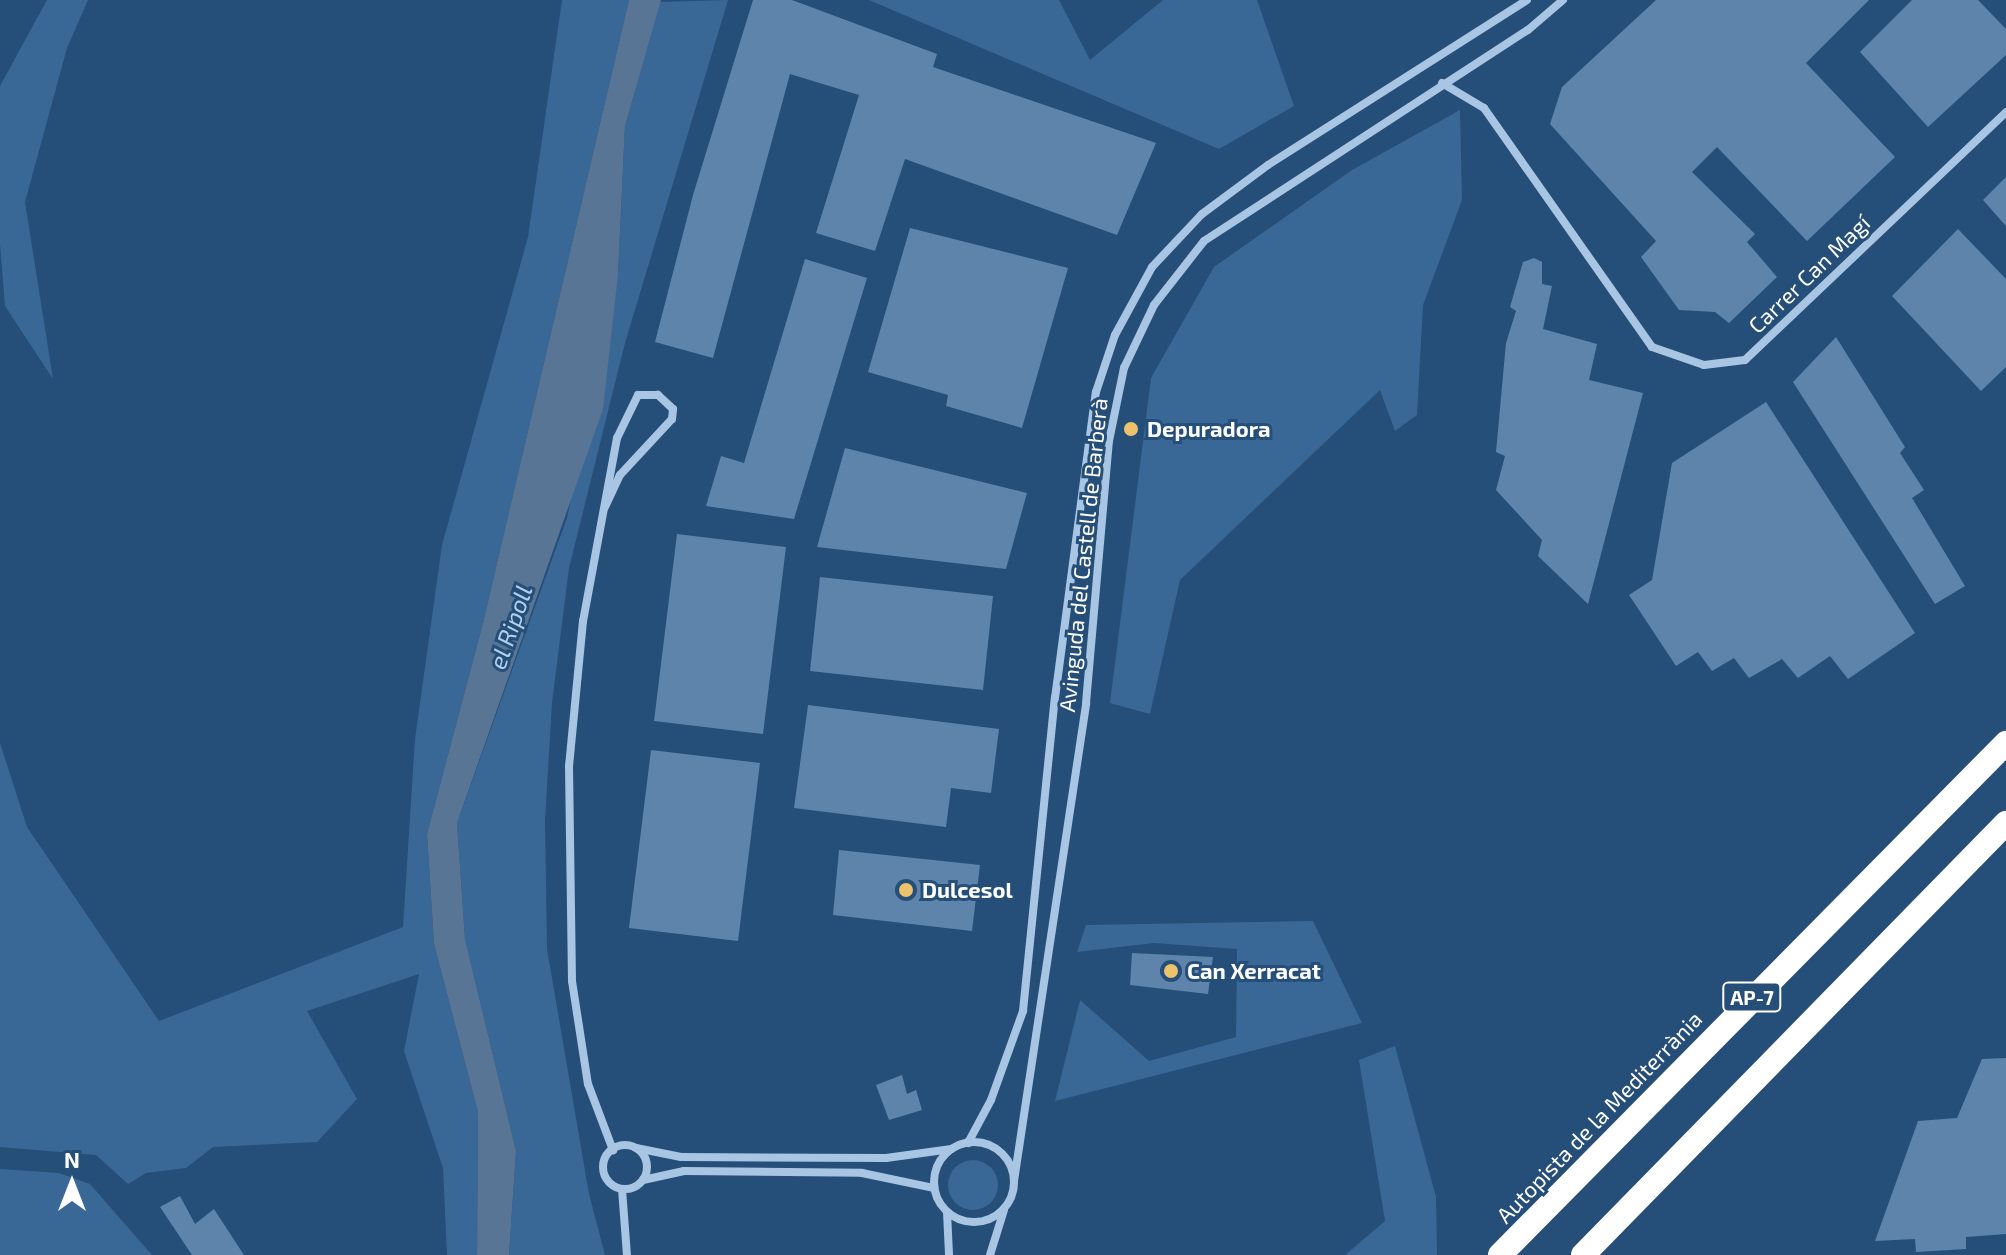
<!DOCTYPE html>
<meta charset="utf-8">
<style>
body{margin:0}
#map{position:relative;width:2006px;height:1255px;overflow:hidden;background:#254e79;font-family:"Exo 2",sans-serif}
div>[style]{position:absolute}
.green>*{inset:0;background:#396897}
.round{border-radius:50%}
.water>*{inset:0;background:#587595}
.building>*{inset:0;background:#5e84ab}
.minor>*{height:8px;margin:-4px;padding:0 4px;transform-origin:4px;border-radius:4px;background:#a8c6e3}
.minor>.ring{margin:-4px;padding:0;box-sizing:content-box;background:none;border:8px solid #a8c6e3;border-radius:50%}
.motorway>*{height:24px;margin:-12px;padding:0 12px;transform-origin:12px;border-radius:12px;background:#fff}
.dots>*{width:22px;height:22px;translate:-50% -50%;box-sizing:border-box;border:4px solid #254e79;border-radius:50%}
span{translate:-50% -50%;white-space:nowrap;text-align:center;line-height:1.15;-webkit-text-stroke:6px #254e79;paint-order:stroke}
.shield-label span{padding:2px 6px;background:#254e79;border:2px solid;border-radius:6px;-webkit-text-stroke-width:0}
.shield-label{font-size:20px;color:#fff;font-weight:700}
.street-label{font-size:22px;color:#fff}
.poi-label{font-size:22px;color:#fff;font-weight:700}
.left{translate:0 -50%;text-align:left}
.water-label{font-size:24px;color:#b3cfeb;font-style:italic}
.north{position:absolute;left:32px;top:1143px;width:80px;height:80px;-webkit-text-stroke:6px #254e79;paint-order:stroke;rotate:0deg;font-size:22px;font-weight:700;line-height:32px;text-align:center;color:#fff}
.north::after{content:'';display:block;margin:auto;width:28px;height:36px;background:#fff;clip-path:polygon(50% 0,100% 100%,50% 72%,0 100%)}
</style>
<div id="map">
<div class="green">
<div style="clip-path:polygon(47px 0,88px 0,67px 48px,25px 202px,53px 379px,5px 306px,0 244px,0 86px)"></div>
<div style="clip-path:polygon(562px 0,629px 0,483px 623px,427px 834px,434px 944px,478px 1112px,477px 1255px,447px 1255px,443px 1168px,404px 1051px,419px 974px,307px 1011px,357px 1099px,317px 1142px,213px 1147px,186px 1168px,146px 1173px,128px 1184px,96px 1155px,0 1147px,0 743px,27px 827px,159px 1021px,403px 927px,415px 739px,442px 545px,528px 237px)"></div>
<div style="clip-path:polygon(728px 0,625px 343px,569px 568px,552px 703px,545px 820px,547px 949px,589px 1194px,605px 1255px,509px 1255px,516px 1151px,465px 939px,457px 823px,567px 518px,618px 274px,625px 126px,660px 2px)"></div>
<div style="clip-path:polygon(869px 0,1059px 0,1090px 60px,1163px 0,1257px 0,1294px 106px,1219px 149px)"></div>
<div style="clip-path:polygon(1460px 110px,1462px 200px,1423px 305px,1417px 415px,1395px 431px,1380px 390px,1180px 580px,1150px 714px,1110px 703px,1151px 378px,1214px 267px,1352px 170px)"></div>
<div style="clip-path:polygon(1313px 921px,1362px 1023px,1055px 1101px,1080px 1000px,1149px 1061px,1236px 1037px,1237px 949px,1154px 943px,1077px 952px,1086px 925px)"></div>
<div style="clip-path:polygon(1395px 1046px,1436px 1197px,1437px 1255px,1345px 1255px,1385px 1221px,1359px 1060px)"></div>
<div class="round" style="left:948px;top:1160px;width:50px;height:50px"></div>
<div style="clip-path:polygon(0 1169px,59px 1173px,90px 1184px,152px 1255px,0 1255px)"></div>
</div>
<div class="water">
<div style="clip-path:polygon(629px 0,661px 0,625px 126px,618px 274px,603px 409px,457px 823px,465px 939px,516px 1151px,509px 1255px,477px 1255px,478px 1112px,434px 944px,427px 834px,483px 623px)"></div>
</div>
<div class="building">
<div style="clip-path:polygon(753px 0,792px 0,937px 54px,933px 67px,1156px 143px,1117px 235px,905px 159px,875px 251px,816px 233px,859px 95px,790px 74px,713px 358px,655px 342px,693px 195px)"></div>
<div style="clip-path:polygon(1656px 0,1869px 0,1806px 63px,1895px 157px,1807px 241px,1717px 147px,1692px 172px,1755px 234px,1747px 242px,1777px 277px,1729px 323px,1715px 312px,1679px 310px,1641px 257px,1656px 241px,1550px 124px,1562px 87px)"></div>
<div style="clip-path:polygon(1912px 0,1978px 0,2006px 29px,2006px 55px,1928px 127px,1860px 52px)"></div>
<div style="clip-path:polygon(2006px 177px,2006px 226px,1983px 200px)"></div>
<div style="clip-path:polygon(910px 228px,1068px 268px,1022px 428px,946px 406px,948px 395px,868px 372px)"></div>
<div style="clip-path:polygon(1958px 229px,2006px 279px,2006px 367px,1981px 391px,1892px 296px)"></div>
<div style="clip-path:polygon(1534px 258px,1542px 262px,1542px 284px,1552px 286px,1543px 329px,1597px 344px,1589px 380px,1643px 393px,1588px 604px,1538px 556px,1542px 540px,1496px 490px,1505px 456px,1496px 452px,1506px 343px,1516px 311px,1510px 307px,1523px 262px)"></div>
<div style="clip-path:polygon(805px 259px,867px 278px,794px 519px,706px 506px,721px 456px,744px 463px)"></div>
<div style="clip-path:polygon(1836px 337px,1905px 447px,1900px 453px,1924px 490px,1912px 498px,1965px 586px,1935px 604px,1793px 382px)"></div>
<div style="clip-path:polygon(1766px 402px,1915px 633px,1848px 679px,1830px 656px,1798px 678px,1782px 659px,1749px 678px,1734px 658px,1712px 671px,1698px 652px,1676px 666px,1629px 595px,1652px 580px,1672px 463px)"></div>
<div style="clip-path:polygon(845px 448px,1027px 493px,1006px 569px,817px 547px)"></div>
<div style="clip-path:polygon(677px 534px,786px 547px,763px 734px,654px 721px)"></div>
<div style="clip-path:polygon(820px 577px,993px 596px,983px 690px,810px 671px)"></div>
<div style="clip-path:polygon(808px 705px,999px 729px,991px 793px,951px 788px,946px 827px,794px 808px)"></div>
<div style="clip-path:polygon(651px 750px,760px 763px,738px 941px,629px 928px)"></div>
<div style="clip-path:polygon(839px 850px,980px 865px,972px 931px,833px 915px)"></div>
<div style="clip-path:polygon(1132px 953px,1213px 957px,1208px 994px,1130px 985px)"></div>
<div style="clip-path:polygon(2006px 1058px,2006px 1234px,1966px 1237px,1966px 1249px,1916px 1252px,1915px 1239px,1875px 1241px,1918px 1121px,1957px 1118px,1982px 1059px)"></div>
<div style="clip-path:polygon(902px 1075px,907px 1094px,916px 1090px,922px 1110px,889px 1120px,876px 1085px)"></div>
<div style="clip-path:polygon(180px 1196px,195px 1224px,214px 1209px,244px 1255px,192px 1255px,160px 1207px)"></div>
</div>
<div class="minor">
<div style="left:1442px;top:83px;width:49px;rotate:30.8deg"></div>
<div style="left:1484px;top:108px;width:292px;rotate:54.9deg"></div>
<div style="left:1652px;top:347px;width:55px;rotate:19.1deg"></div>
<div style="left:1704px;top:365px;width:41px;rotate:-7deg"></div>
<div style="left:1745px;top:360px;width:360px;rotate:-43.5deg"></div>
<div style="left:605px;top:507px;width:35px;rotate:-65deg"></div>
<div style="left:620px;top:475px;width:76px;rotate:-47.1deg"></div>
<div style="left:672px;top:419px;width:10px;rotate:-84deg"></div>
<div style="left:673px;top:409px;width:21px;rotate:-137deg"></div>
<div style="left:658px;top:395px;width:20px;rotate:180deg"></div>
<div style="left:638px;top:395px;width:48px;rotate:116deg"></div>
<div style="left:617px;top:438px;width:186px;rotate:100.5deg"></div>
<div style="left:583px;top:621px;width:146px;rotate:95.5deg"></div>
<div style="left:569px;top:766px;width:215px;rotate:89.2deg"></div>
<div style="left:572px;top:981px;width:104px;rotate:81.2deg"></div>
<div style="left:588px;top:1084px;width:71px;rotate:69.3deg"></div>
<div class="ring" style="left:934px;top:1142px;width:72px;height:72px"></div>
<div style="left:968px;top:1143px;width:49px;rotate:-61.9deg"></div>
<div style="left:991px;top:1100px;width:95px;rotate:-70.2deg"></div>
<div style="left:1023px;top:1011px;width:315px;rotate:-84.2deg"></div>
<div style="left:1055px;top:698px;width:309px;rotate:-82.4deg"></div>
<div style="left:1096px;top:392px;width:60px;rotate:-71.6deg"></div>
<div style="left:1115px;top:335px;width:77px;rotate:-61.4deg"></div>
<div style="left:1152px;top:267px;width:73px;rotate:-46.7deg"></div>
<div style="left:1202px;top:214px;width:82px;rotate:-36.6deg"></div>
<div style="left:1268px;top:165px;width:307px;rotate:-32.5deg"></div>
<div class="ring" style="left:603px;top:1145px;width:36px;height:36px"></div>
<div style="left:636px;top:1148px;width:46px;rotate:11.3deg"></div>
<div style="left:681px;top:1157px;width:205px;rotate:0.3deg"></div>
<div style="left:886px;top:1158px;width:66px;rotate:-7.9deg"></div>
<div style="left:643px;top:1180px;width:42px;rotate:-12.4deg"></div>
<div style="left:684px;top:1171px;width:178px;rotate:0.6deg"></div>
<div style="left:862px;top:1173px;width:74px;rotate:11.8deg"></div>
<div style="left:1014px;top:1181px;width:483px;rotate:-81.4deg"></div>
<div style="left:1086px;top:703px;width:263px;rotate:-85deg"></div>
<div style="left:1109px;top:441px;width:75px;rotate:-78.4deg"></div>
<div style="left:1124px;top:368px;width:70px;rotate:-64.5deg"></div>
<div style="left:1154px;top:305px;width:81px;rotate:-52deg"></div>
<div style="left:1204px;top:241px;width:387px;rotate:-33.1deg"></div>
<div style="left:1528px;top:30px;width:46px;rotate:-40.6deg"></div>
<div style="left:622px;top:1189px;width:66px;rotate:85.7deg"></div>
<div style="left:947px;top:1212px;width:43px;rotate:87.3deg"></div>
<div style="left:990px;top:1255px;width:47px;rotate:-72.7deg"></div>
</div>
<div class="motorway">
<div style="left:1500px;top:1255px;width:720px;rotate:-45.34deg"></div>
<div style="left:1583px;top:1255px;width:605px;rotate:-45.6deg"></div>
</div>
<div class="dots">
<div style="left:1131px;top:429px;background:#ecc26d"></div>
<div style="left:906px;top:890px;background:#ecc26d"></div>
<div style="left:1171px;top:971px;background:#ecc26d"></div>
</div>
<div class="shield-label">
<span style="left:1752px;top:997px">AP-7</span>
</div>
<div class="street-label">
<span style="left:1809px;top:274px;rotate:-44deg">Carrer Can Magí</span>
<span style="left:1083px;top:555px;rotate:-84deg">Avinguda del Castell de Barberà</span>
<span style="left:1599px;top:1117px;rotate:-46deg">Autopista de la Mediterrània</span>
</div>
<div class="poi-label">
<span class="left" style="left:1147px;top:429px">Depuradora</span>
<span class="left" style="left:922px;top:890px">Dulcesol</span>
<span class="left" style="left:1187px;top:971px">Can Xerracat</span>
</div>
<div class="water-label">
<span style="left:510px;top:627px;rotate:-71deg">el Ripoll</span>
</div>
<div class="north">N</div>
</div>
